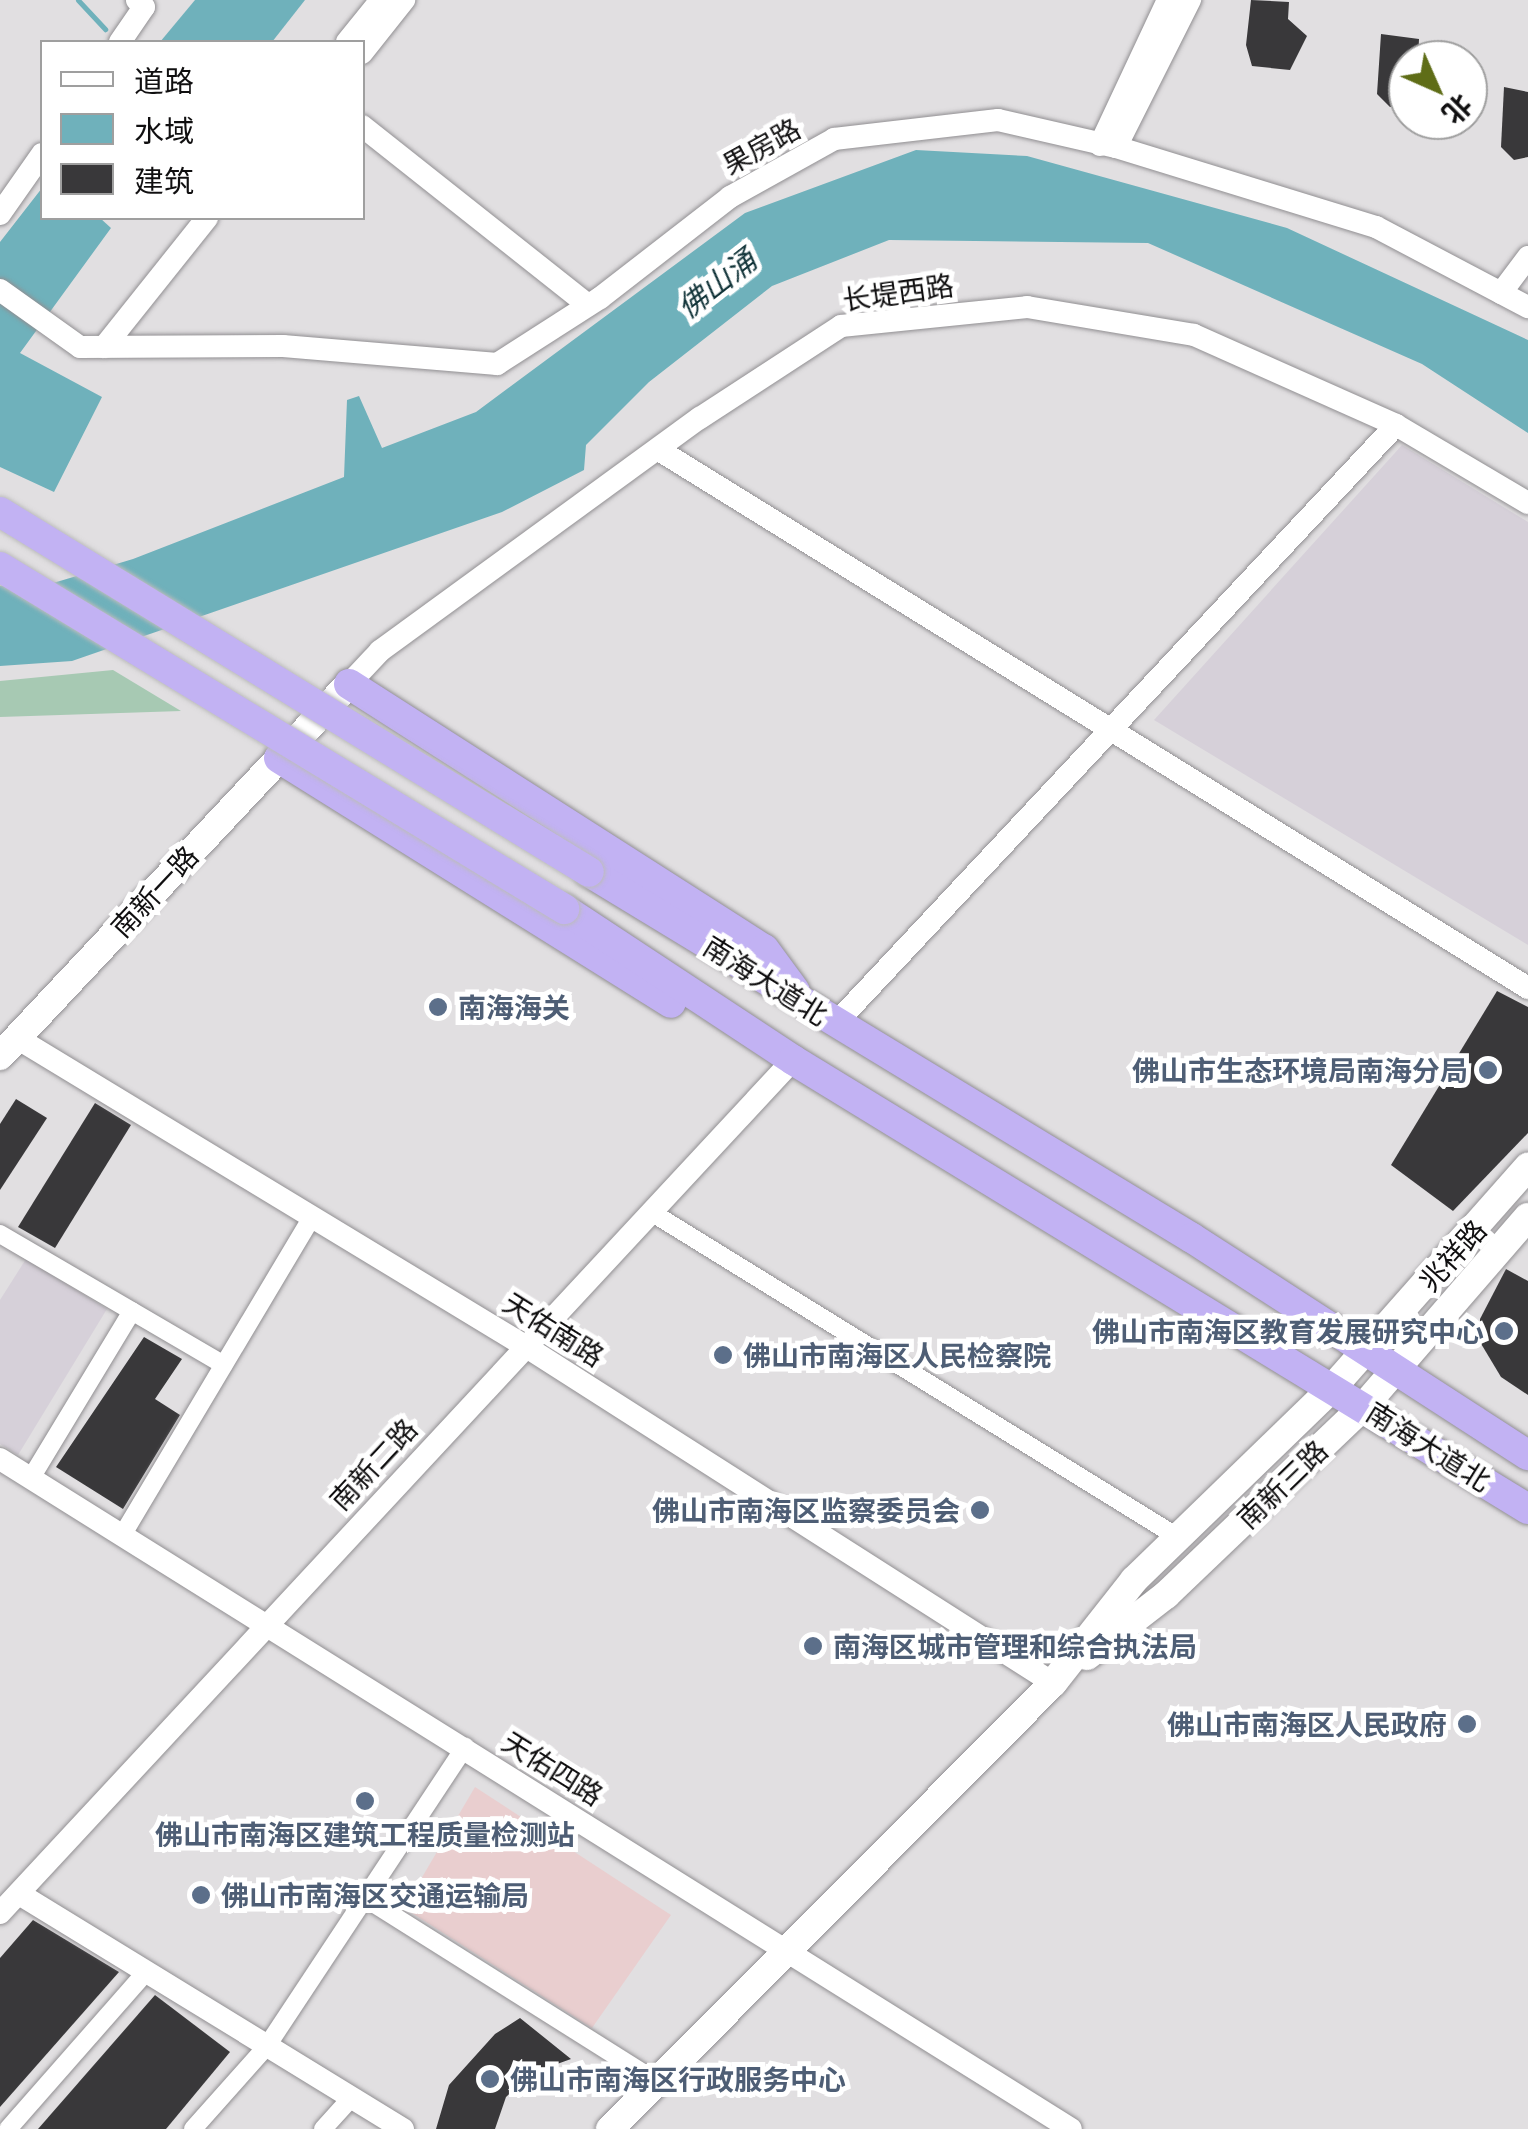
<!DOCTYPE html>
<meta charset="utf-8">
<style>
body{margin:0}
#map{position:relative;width:1528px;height:2129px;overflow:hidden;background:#e1dfe1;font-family:Barlow,"Noto Sans SC",sans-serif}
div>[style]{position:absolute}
.commercial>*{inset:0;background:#e9cecf}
.built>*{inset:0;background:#d6d0d9}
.green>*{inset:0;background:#a7c9b3}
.water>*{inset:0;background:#6fb1bb}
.stream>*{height:5px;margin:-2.5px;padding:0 2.5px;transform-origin:2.5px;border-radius:2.5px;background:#6fb1bb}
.building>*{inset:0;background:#39383a}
.roads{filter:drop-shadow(0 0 2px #918f92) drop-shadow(0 0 2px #918f92)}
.minor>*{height:18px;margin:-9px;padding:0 9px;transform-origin:9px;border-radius:9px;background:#fff}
.tertiary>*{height:22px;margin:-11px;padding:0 11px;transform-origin:11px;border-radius:11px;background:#fff}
.secondary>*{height:28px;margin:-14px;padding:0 14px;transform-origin:14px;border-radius:14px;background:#fff}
.trunk>*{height:30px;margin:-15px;padding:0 15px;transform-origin:15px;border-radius:15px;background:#c2b2f3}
.bridges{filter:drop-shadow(0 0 2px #bcbcbc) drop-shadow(0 0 2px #bcbcbc)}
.trunk-bridge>*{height:30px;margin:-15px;padding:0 15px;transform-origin:15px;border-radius:15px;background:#c2b2f3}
.dots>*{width:28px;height:28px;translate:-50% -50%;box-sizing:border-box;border:5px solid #fff;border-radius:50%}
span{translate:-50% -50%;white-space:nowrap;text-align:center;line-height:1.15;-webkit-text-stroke:10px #fff;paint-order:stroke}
.street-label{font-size:28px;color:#100f10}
.service-label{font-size:28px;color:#4e5e75;font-weight:700}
.left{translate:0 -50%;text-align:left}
.right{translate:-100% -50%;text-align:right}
.water-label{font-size:30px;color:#123439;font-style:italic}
.legend{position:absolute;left:40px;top:40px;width:325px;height:180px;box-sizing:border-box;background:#fff;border:2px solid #9f9f9f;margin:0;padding:12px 18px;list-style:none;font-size:30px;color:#100f10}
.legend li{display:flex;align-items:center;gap:20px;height:50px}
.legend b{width:50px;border:2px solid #9f9f9f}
.north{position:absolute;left:1388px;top:40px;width:100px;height:100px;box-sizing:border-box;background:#fff;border:2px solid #9f9f9f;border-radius:50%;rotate:135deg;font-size:28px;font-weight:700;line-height:40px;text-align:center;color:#100f10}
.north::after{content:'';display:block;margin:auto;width:35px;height:45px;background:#5f6d17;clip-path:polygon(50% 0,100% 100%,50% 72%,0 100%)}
</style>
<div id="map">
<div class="commercial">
<div style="clip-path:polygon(475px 1787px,671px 1915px,592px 2028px,404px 1908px)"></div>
</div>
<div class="built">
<div style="clip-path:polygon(1402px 445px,1528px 522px,1528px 945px,1154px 720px)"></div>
<div style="clip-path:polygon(26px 1259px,107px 1309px,18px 1455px,0 1444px,0 1300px)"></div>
</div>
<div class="green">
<div style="clip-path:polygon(113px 670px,181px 711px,0 717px,0 681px)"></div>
</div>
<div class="water">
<div style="clip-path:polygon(195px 0,305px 0,272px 42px,160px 42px)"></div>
<div style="clip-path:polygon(916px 150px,1027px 156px,1287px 228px,1528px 340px,1528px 433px,1422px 364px,1148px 243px,889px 240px,772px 286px,649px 382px,586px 445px,584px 470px,502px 512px,72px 661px,0 666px,0 586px,50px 584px,133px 559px,344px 477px,347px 400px,359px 396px,382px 448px,476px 412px,745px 213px)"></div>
<div style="clip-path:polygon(42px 188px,42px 218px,100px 218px,111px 228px,20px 353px,102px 397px,54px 492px,0 467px,0 242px)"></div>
</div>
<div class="stream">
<div style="left:78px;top:0;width:40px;rotate:47deg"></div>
</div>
<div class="building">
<div style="clip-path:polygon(1251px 0,1289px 2px,1288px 19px,1307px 36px,1290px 70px,1252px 66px,1246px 45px)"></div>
<div style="clip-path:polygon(1381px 34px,1419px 39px,1418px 60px,1408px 60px,1408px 104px,1390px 107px,1377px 94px)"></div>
<div style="clip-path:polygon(1504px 87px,1528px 92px,1528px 157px,1514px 160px,1501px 147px)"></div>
<div style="clip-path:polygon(1497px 991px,1528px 1007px,1528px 1133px,1453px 1211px,1391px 1165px)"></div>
<div style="clip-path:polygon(16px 1099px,47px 1118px,0 1190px,0 1124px)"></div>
<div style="clip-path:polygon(95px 1103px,131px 1125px,55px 1248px,18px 1227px)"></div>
<div style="clip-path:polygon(1506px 1269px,1528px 1281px,1528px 1395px,1501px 1377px,1480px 1342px,1480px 1319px)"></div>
<div style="clip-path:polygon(144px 1337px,182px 1359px,155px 1399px,180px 1415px,123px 1509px,56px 1467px)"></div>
<div style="clip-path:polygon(33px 1920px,119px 1972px,0 2107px,0 1958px)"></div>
<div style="clip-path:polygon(155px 1995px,230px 2052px,166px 2129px,38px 2129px)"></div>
<div style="clip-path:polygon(520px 2018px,571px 2059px,532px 2073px,506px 2097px,495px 2129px,436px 2129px,449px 2085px,495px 2034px)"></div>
</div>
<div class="roads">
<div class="minor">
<div style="left:651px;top:1212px;width:621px;rotate:31.69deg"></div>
<div style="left:0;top:1234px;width:259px;rotate:30.3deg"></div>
<div style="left:31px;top:1478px;width:195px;rotate:-58.8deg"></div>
<div style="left:123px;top:1534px;width:369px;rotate:-59.2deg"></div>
<div style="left:365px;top:1898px;width:345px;rotate:32.2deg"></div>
<div style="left:8px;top:2129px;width:209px;rotate:-48.7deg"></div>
<div style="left:193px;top:2129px;width:111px;rotate:-48.3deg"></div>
<div style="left:267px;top:2046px;width:359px;rotate:-56.5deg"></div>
<div style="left:323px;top:2129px;width:43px;rotate:-47.8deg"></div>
</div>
<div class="tertiary">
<div style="left:120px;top:42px;width:42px;rotate:-55.6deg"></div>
<div style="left:144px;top:7px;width:10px;rotate:-135deg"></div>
<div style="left:347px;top:42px;width:54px;rotate:-51deg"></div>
<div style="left:362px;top:53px;width:68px;rotate:-51.6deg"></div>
<div style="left:362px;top:126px;width:288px;rotate:38.4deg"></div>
<div style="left:1100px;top:145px;width:160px;rotate:-64.9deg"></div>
<div style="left:1116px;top:147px;width:165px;rotate:-63.3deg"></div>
<div style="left:0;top:214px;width:73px;rotate:-55deg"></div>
<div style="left:0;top:290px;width:98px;rotate:35.5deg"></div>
<div style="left:80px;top:347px;width:203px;rotate:-0.3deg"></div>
<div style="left:283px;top:346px;width:215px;rotate:4.8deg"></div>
<div style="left:497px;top:364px;width:122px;rotate:-32.7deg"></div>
<div style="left:600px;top:298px;width:165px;rotate:-37.8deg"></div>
<div style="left:730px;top:197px;width:119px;rotate:-29.1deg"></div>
<div style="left:834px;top:139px;width:165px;rotate:-6.6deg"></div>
<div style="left:998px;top:120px;width:121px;rotate:12.9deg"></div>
<div style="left:1116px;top:147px;width:272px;rotate:17.1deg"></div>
<div style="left:1376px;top:227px;width:172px;rotate:27.8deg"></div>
<div style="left:1501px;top:293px;width:45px;rotate:-53.1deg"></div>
<div style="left:104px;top:347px;width:165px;rotate:-51.4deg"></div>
<div style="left:659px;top:450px;width:1022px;rotate:31.76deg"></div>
<div style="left:349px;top:684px;width:45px;rotate:-46.8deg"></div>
<div style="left:380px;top:651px;width:396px;rotate:-36.1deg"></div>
<div style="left:700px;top:418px;width:168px;rotate:-33.1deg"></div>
<div style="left:841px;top:326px;width:187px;rotate:-5.8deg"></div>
<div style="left:1027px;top:307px;width:169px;rotate:9.5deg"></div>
<div style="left:1194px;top:335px;width:221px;rotate:24deg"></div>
<div style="left:1396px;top:425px;width:153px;rotate:30.6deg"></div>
<div style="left:836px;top:1023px;width:819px;rotate:-46.88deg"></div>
<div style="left:17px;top:1038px;width:594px;rotate:31.23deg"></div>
<div style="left:525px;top:1346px;width:626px;rotate:32.55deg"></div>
<div style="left:0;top:1459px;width:1263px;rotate:32.03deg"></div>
<div style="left:21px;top:1895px;width:448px;rotate:31.5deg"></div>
<div style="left:0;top:1913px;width:1165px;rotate:-47.09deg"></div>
</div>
<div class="secondary">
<div style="left:0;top:1056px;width:510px;rotate:-46.83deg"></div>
<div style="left:1087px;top:1656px;width:100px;rotate:-37.7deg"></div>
<div style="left:1166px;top:1595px;width:274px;rotate:-43.7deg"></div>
<div style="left:1364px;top:1406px;width:250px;rotate:-49.1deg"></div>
<div style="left:610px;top:2129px;width:629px;rotate:-45.19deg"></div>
<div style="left:1053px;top:1683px;width:131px;rotate:-51.8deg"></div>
<div style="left:1134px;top:1580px;width:279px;rotate:-44.1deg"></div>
<div style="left:1334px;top:1386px;width:293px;rotate:-48.5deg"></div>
</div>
<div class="trunk">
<div style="left:349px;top:684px;width:492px;rotate:32.6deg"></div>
<div style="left:764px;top:949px;width:52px;rotate:53.6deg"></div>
<div style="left:279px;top:758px;width:462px;rotate:32deg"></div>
<div style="left:589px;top:872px;width:705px;rotate:31.26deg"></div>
<div style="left:1192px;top:1238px;width:400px;rotate:32.9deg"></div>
<div style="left:564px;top:909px;width:274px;rotate:33.4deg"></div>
<div style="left:793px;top:1060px;width:861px;rotate:31.42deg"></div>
</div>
</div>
<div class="bridges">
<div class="trunk-bridge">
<div style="left:0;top:512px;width:690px;rotate:31.43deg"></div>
<div style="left:0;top:567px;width:660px;rotate:31.23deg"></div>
</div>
</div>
<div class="dots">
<div style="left:438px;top:1007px;background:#5c6f8a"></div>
<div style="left:1488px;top:1070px;background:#5c6f8a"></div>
<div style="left:1504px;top:1331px;background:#5c6f8a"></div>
<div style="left:723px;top:1355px;background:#5c6f8a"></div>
<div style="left:980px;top:1510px;background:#5c6f8a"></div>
<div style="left:813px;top:1646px;background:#5c6f8a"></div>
<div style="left:1467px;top:1724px;background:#5c6f8a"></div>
<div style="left:365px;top:1801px;background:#5c6f8a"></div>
<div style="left:201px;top:1895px;background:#5c6f8a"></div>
<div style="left:490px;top:2079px;background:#5c6f8a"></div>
</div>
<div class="street-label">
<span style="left:761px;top:146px;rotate:-29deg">果房路</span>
<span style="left:898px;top:292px;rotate:-8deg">长堤西路</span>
<span style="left:154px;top:891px;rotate:-47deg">南新一路</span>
<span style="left:766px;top:980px;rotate:32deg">南海大道北</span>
<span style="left:1452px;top:1255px;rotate:-48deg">兆祥路</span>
<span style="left:554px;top:1329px;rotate:32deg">天佑南路</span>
<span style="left:1429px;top:1446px;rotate:32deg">南海大道北</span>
<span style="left:373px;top:1464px;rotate:-47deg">南新二路</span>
<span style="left:1282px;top:1484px;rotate:-44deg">南新三路</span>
<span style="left:553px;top:1768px;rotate:32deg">天佑四路</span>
</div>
<div class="service-label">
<span class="left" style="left:458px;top:1007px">南海海关</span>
<span class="right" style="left:1468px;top:1070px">佛山市生态环境局南海分局</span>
<span class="right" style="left:1484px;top:1331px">佛山市南海区教育发展研究中心</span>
<span class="left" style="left:743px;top:1355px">佛山市南海区人民检察院</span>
<span class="right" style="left:960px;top:1510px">佛山市南海区监察委员会</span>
<span class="left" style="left:833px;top:1646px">南海区城市管理和综合执法局</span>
<span class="right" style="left:1447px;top:1724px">佛山市南海区人民政府</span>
<span style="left:365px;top:1834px">佛山市南海区建筑工程质量检测站</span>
<span class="left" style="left:221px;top:1895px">佛山市南海区交通运输局</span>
<span class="left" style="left:510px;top:2079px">佛山市南海区行政服务中心</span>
</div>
<div class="water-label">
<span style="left:716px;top:283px;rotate:-38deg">佛山涌</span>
</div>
<ul class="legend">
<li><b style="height:12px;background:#fff"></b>道路</li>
<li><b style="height:28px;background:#6fb1bb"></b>水域</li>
<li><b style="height:28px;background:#39383a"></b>建筑</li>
</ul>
<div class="north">北</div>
</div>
